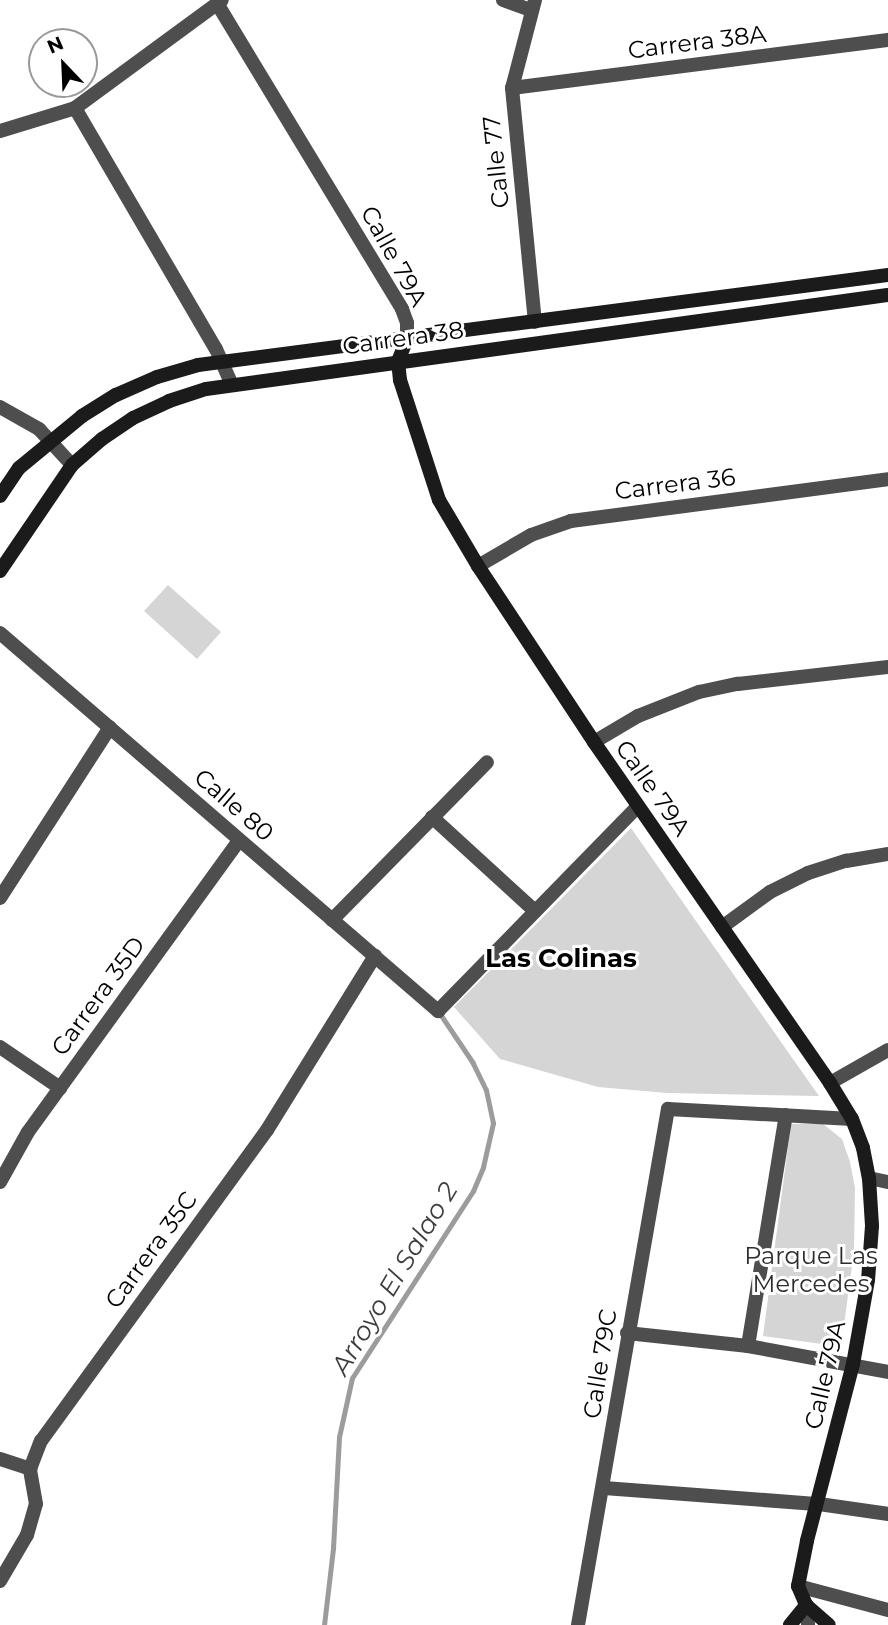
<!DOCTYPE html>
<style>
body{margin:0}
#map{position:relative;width:888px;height:1625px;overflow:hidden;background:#fff;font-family:Montserrat,sans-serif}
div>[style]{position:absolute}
.green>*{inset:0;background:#d5d5d5}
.stream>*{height:5px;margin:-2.5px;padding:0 2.5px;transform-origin:2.5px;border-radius:2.5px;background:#9c9c9c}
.street>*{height:14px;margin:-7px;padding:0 7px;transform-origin:7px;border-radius:7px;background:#4e4e4e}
.secondary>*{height:14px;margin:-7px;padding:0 7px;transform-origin:7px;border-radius:7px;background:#1b1b1b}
span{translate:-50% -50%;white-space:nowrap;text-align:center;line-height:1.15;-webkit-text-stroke:6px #fff;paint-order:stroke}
.street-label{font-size:24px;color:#000}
.park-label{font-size:24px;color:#2c2c2c}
.neighbourhood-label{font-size:26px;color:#000;font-weight:700}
.water-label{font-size:26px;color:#3d3d3d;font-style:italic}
.north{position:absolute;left:28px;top:28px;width:70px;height:70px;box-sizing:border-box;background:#fff;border:2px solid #999;border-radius:50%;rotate:337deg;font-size:19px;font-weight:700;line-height:28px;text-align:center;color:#000}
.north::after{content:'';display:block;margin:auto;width:24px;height:32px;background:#000;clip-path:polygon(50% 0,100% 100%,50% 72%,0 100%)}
</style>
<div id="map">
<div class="green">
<div style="clip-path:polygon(168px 585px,221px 632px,197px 659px,144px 611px)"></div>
<div style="clip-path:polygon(631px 828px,705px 934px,819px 1096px,667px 1093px,598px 1087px,500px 1059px,454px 1007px)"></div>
<div style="clip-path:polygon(791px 1124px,823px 1124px,842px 1139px,850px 1162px,855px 1188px,854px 1251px,844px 1325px,837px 1346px,763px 1336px)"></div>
</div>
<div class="stream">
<div style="left:324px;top:1625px;width:78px;rotate:-83.3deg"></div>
<div style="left:333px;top:1548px;width:111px;rotate:-86.9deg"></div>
<div style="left:339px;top:1437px;width:60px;rotate:-77.6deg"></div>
<div style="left:352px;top:1378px;width:223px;rotate:-57.1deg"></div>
<div style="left:473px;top:1191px;width:26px;rotate:-67deg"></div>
<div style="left:483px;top:1167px;width:45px;rotate:-77.2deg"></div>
<div style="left:493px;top:1123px;width:34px;rotate:-102deg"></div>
<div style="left:486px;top:1090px;width:30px;rotate:-116deg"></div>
<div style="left:473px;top:1063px;width:63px;rotate:-123.9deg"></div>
</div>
<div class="street">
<div style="left:503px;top:0;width:30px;rotate:20deg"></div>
<div style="left:535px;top:0;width:91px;rotate:104.6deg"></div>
<div style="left:512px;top:88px;width:235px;rotate:84.4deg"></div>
<div style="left:218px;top:5px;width:355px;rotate:58.8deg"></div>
<div style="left:402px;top:309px;width:15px;rotate:70deg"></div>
<div style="left:407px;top:323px;width:16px;rotate:90deg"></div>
<div style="left:512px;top:88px;width:379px;rotate:-7.3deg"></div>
<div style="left:75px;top:108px;width:279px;rotate:59.7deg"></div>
<div style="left:216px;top:349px;width:39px;rotate:66deg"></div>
<div style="left:0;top:131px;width:78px;rotate:-17deg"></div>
<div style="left:75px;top:108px;width:182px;rotate:-36.3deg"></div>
<div style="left:0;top:407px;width:45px;rotate:29.4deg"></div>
<div style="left:39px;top:429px;width:49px;rotate:47.5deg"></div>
<div style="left:478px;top:566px;width:61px;rotate:-30.3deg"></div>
<div style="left:531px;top:535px;width:42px;rotate:-19.3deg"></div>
<div style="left:571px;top:521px;width:320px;rotate:-7.5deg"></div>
<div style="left:0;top:633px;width:579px;rotate:40.79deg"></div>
<div style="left:438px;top:1011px;width:286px;rotate:-45.7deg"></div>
<div style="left:594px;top:742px;width:51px;rotate:-30.6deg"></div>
<div style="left:638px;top:716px;width:66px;rotate:-21.5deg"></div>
<div style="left:699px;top:692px;width:40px;rotate:-12deg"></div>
<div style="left:738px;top:684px;width:151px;rotate:-6.5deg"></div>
<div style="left:432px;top:817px;width:139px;rotate:42.4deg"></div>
<div style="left:0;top:898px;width:203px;rotate:-57.2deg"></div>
<div style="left:332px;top:920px;width:221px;rotate:-45.5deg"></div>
<div style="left:722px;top:927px;width:59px;rotate:-36.1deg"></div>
<div style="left:770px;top:892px;width:42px;rotate:-26.6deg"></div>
<div style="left:808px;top:873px;width:40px;rotate:-18deg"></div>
<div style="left:846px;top:861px;width:43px;rotate:-9.5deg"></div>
<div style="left:0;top:1047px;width:73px;rotate:34.3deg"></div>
<div style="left:830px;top:1083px;width:67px;rotate:-29.6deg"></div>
<div style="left:869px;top:1178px;width:19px;rotate:12deg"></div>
<div style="left:0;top:1182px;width:57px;rotate:-60.8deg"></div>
<div style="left:28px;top:1132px;width:360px;rotate:-54.1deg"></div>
<div style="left:627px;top:1333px;width:122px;rotate:6.1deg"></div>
<div style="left:748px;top:1346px;width:142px;rotate:10.5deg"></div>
<div style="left:748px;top:1346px;width:234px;rotate:-80.7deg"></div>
<div style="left:0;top:1459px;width:32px;rotate:18deg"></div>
<div style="left:604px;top:1488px;width:216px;rotate:4.3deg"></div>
<div style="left:819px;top:1504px;width:70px;rotate:8.2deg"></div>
<div style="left:0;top:1581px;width:53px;rotate:-59.6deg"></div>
<div style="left:27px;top:1535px;width:32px;rotate:-74deg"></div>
<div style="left:36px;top:1504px;width:36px;rotate:-100deg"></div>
<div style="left:30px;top:1469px;width:30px;rotate:-69deg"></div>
<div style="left:41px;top:1441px;width:384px;rotate:-54deg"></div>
<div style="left:267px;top:1130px;width:205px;rotate:-58.2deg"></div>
<div style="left:798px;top:1586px;width:93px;rotate:14.9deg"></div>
<div style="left:806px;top:1605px;width:20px;rotate:84deg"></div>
<div style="left:578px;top:1625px;width:524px;rotate:-80.11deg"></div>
<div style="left:668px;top:1109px;width:184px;rotate:3.1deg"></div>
</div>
<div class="secondary">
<div style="left:407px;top:339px;width:24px;rotate:112deg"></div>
<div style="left:398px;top:361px;width:19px;rotate:84deg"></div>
<div style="left:400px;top:380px;width:126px;rotate:72deg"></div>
<div style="left:439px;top:500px;width:77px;rotate:59.4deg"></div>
<div style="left:478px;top:566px;width:211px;rotate:56.6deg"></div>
<div style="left:594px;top:742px;width:415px;rotate:55.3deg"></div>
<div style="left:830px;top:1083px;width:42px;rotate:58.6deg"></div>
<div style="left:852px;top:1119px;width:31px;rotate:69deg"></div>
<div style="left:863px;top:1148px;width:31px;rotate:79deg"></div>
<div style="left:869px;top:1178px;width:48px;rotate:86.4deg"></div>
<div style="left:872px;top:1226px;width:54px;rotate:94.2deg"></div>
<div style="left:868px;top:1280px;width:85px;rotate:100.1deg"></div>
<div style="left:853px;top:1364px;width:183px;rotate:104.6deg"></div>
<div style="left:807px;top:1541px;width:46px;rotate:101.3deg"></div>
<div style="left:798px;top:1586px;width:21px;rotate:67deg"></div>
<div style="left:806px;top:1605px;width:30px;rotate:41deg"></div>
<div style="left:0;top:496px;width:34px;rotate:-56deg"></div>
<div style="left:19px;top:468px;width:82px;rotate:-39.5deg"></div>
<div style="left:82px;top:416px;width:40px;rotate:-32deg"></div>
<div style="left:116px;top:395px;width:45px;rotate:-23.7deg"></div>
<div style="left:157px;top:377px;width:43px;rotate:-16.3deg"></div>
<div style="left:198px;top:365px;width:696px;rotate:-7.43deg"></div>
<div style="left:0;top:571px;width:128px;rotate:-55.8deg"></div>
<div style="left:72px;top:465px;width:40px;rotate:-41deg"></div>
<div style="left:102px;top:439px;width:37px;rotate:-34deg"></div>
<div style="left:133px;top:418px;width:40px;rotate:-25deg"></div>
<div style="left:169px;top:401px;width:39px;rotate:-18deg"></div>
<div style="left:206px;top:389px;width:688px;rotate:-7.85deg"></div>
<div style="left:790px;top:1625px;width:26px;rotate:-51deg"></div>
</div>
<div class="street-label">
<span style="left:697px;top:42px;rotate:-7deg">Carrera 38A</span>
<span style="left:496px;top:162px;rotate:-96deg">Calle 77</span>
<span style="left:394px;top:256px;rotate:61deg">Calle 79A</span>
<span style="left:403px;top:338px;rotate:-8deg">Carrera 38</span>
<span style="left:675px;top:484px;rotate:-7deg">Carrera 36</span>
<span style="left:653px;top:788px;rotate:55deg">Calle 79A</span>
<span style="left:234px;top:805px;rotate:41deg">Calle 80</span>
<span style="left:98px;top:996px;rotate:-54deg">Carrera 35D</span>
<span style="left:151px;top:1250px;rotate:-54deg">Carrera 35C</span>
<span style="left:600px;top:1364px;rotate:-81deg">Calle 79C</span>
<span style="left:825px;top:1375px;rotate:-77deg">Calle 79A</span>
</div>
<div class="park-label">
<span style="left:811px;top:1270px">Parque Las<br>Mercedes</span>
</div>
<div class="neighbourhood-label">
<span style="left:561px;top:959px">Las Colinas</span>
</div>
<div class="water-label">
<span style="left:395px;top:1279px;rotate:-59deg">Arroyo El Salao 2</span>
</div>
<div class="north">N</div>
</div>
